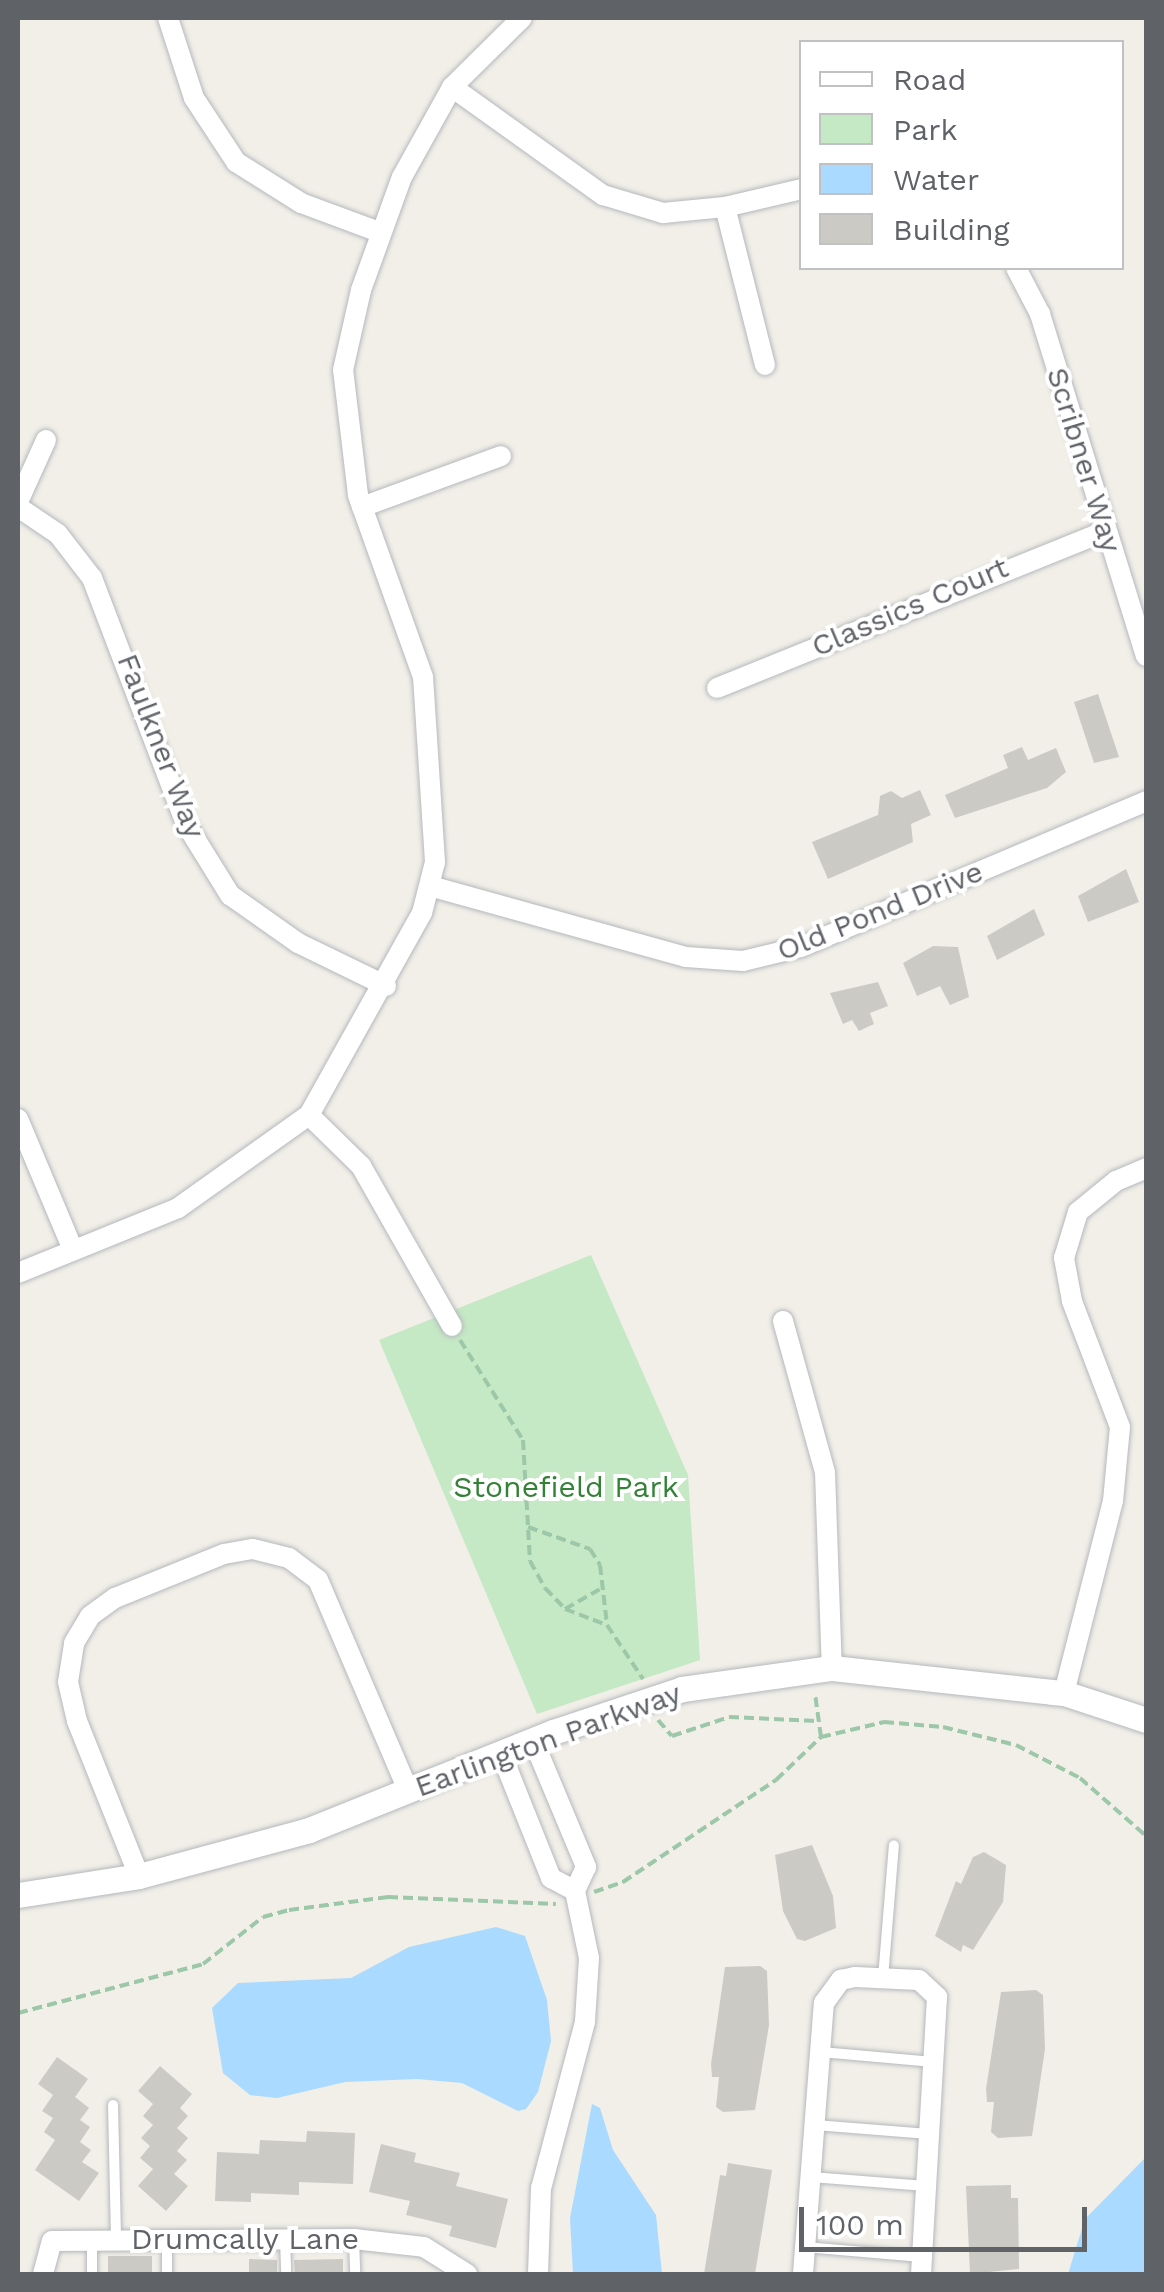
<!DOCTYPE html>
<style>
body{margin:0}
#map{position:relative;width:1164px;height:2292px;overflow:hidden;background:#f1efe8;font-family:"Work Sans",sans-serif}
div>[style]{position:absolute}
.green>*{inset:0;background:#c5e8c5}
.water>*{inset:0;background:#aadaff}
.building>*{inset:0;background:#cccac5}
.path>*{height:4px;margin-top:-2px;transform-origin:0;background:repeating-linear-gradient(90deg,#9cc7a9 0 10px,transparent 0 15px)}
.roads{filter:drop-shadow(0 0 2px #b5b8bc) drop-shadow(0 0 2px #b5b8bc)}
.service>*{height:10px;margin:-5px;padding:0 5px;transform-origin:5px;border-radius:5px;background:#fff}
.minor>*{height:20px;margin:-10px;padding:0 10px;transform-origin:10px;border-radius:10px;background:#fff}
.tertiary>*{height:25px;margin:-12.5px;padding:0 12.5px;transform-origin:12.5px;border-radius:12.5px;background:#fff}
span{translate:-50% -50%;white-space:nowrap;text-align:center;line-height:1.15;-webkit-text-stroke:8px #fff;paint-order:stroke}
.street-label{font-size:30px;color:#5f6368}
.park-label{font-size:30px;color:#348238}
.frame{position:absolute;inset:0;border:20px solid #5f6368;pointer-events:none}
.legend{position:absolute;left:799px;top:40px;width:325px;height:230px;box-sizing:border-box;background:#fff;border:2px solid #bfc1c3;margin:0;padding:12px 18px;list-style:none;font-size:30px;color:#5f6368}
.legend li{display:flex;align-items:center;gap:20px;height:50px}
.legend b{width:50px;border:2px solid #bfc1c3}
.scale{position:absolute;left:799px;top:2207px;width:288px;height:45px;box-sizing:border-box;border:5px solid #5f6368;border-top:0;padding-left:12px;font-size:30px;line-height:35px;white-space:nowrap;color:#5f6368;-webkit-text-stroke:8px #fff;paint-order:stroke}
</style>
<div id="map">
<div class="green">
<div style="clip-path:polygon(591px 1255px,688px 1475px,700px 1660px,537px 1714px,379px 1340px)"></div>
</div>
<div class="water">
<div style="clip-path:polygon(496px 1927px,525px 1936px,547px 2000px,551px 2041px,538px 2092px,526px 2109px,518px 2111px,462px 2083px,417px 2079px,345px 2082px,277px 2098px,250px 2095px,223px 2073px,212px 2008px,238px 1983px,351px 1978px,409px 1947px)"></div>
<div style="clip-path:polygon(592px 2104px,600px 2108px,613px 2150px,656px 2215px,662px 2274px,573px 2274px,570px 2218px)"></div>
<div style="clip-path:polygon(1146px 2157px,1146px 2274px,1068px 2274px,1085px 2219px)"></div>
</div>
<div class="building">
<div style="clip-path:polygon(1098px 694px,1119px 757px,1094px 763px,1074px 702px)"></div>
<div style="clip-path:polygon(1022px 747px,1028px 760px,1056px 748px,1066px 772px,1047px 788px,955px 818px,945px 795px,1008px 768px,1003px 755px)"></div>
<div style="clip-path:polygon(920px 790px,931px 815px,911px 824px,913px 842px,828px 879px,812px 842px,878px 815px,880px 796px,891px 791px,902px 798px)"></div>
<div style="clip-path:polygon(1126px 869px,1139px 902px,1088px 922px,1078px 896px)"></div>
<div style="clip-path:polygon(1034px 909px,1045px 935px,997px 960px,987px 936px)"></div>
<div style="clip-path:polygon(933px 946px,958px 947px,969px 997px,950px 1005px,940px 986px,917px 996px,903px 963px)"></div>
<div style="clip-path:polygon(878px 982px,888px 1006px,870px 1013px,874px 1024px,859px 1031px,852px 1020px,843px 1024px,830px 993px)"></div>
<div style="clip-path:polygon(812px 1845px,833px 1896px,836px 1928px,805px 1941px,797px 1939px,783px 1911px,775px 1855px)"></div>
<div style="clip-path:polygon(984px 1852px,1006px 1865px,1003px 1902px,973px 1950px,963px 1945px,961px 1952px,935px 1936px,956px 1881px,961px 1884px,973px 1857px)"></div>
<div style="clip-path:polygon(760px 1966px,767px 1971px,769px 2025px,755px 2110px,723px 2112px,716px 2107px,719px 2077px,712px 2077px,711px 2064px,725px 1967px)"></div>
<div style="clip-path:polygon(1036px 1990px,1043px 1995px,1045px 2049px,1032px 2136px,998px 2138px,991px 2132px,994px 2102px,987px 2102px,986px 2089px,1001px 1992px)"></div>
<div style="clip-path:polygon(57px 2057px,88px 2079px,75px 2097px,89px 2108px,80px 2120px,90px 2127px,80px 2142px,91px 2150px,82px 2162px,99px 2173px,79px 2201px,35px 2170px,55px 2140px,44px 2132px,53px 2118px,42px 2111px,53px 2095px,38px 2084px)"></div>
<div style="clip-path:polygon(160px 2066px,192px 2094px,180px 2108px,188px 2116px,177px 2128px,188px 2138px,177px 2151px,187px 2160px,174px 2174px,188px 2186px,166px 2211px,138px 2186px,153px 2169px,140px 2158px,150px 2146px,141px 2138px,153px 2125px,143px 2116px,153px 2104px,138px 2091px)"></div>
<div style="clip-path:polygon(307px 2131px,355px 2133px,353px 2184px,299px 2182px,299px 2195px,251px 2193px,251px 2202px,215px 2201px,217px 2152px,259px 2154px,260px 2140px,306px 2142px)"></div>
<div style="clip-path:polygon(381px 2144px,416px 2153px,414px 2162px,460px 2173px,456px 2186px,508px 2199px,496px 2248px,449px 2236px,452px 2226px,406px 2215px,410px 2201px,369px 2192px)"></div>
<div style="clip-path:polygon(728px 2163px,772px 2170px,755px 2274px,704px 2274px,720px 2175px,726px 2176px)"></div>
<div style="clip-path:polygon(1011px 2185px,1011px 2198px,1018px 2198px,1019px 2269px,970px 2274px,966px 2186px)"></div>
<div style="clip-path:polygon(108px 2256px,152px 2256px,152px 2274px,108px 2274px)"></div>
<div style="clip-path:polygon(249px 2259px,277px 2260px,277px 2274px,249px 2274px)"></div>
<div style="clip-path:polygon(343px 2259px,343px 2274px,295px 2274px,294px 2260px)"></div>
</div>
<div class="path">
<div style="left:460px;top:1340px;width:118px;rotate:57.8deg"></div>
<div style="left:523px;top:1440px;width:121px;rotate:86.7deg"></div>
<div style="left:530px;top:1561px;width:31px;rotate:61deg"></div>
<div style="left:545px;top:1588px;width:29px;rotate:46deg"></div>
<div style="left:565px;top:1609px;width:45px;rotate:20.9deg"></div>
<div style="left:607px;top:1625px;width:65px;rotate:56.3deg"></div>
<div style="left:528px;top:1527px;width:66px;rotate:19.5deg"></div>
<div style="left:590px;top:1549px;width:19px;rotate:58deg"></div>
<div style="left:600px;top:1565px;width:60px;rotate:83.3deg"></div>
<div style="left:565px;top:1609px;width:40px;rotate:-29.7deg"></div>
<div style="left:658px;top:1720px;width:21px;rotate:49deg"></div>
<div style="left:672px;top:1736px;width:60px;rotate:-18.4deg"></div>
<div style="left:729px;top:1717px;width:88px;rotate:2.6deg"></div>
<div style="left:821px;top:1737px;width:65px;rotate:-13.4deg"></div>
<div style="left:884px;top:1722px;width:59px;rotate:4.8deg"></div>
<div style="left:943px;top:1727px;width:75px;rotate:13.9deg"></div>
<div style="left:1016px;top:1745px;width:72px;rotate:27.3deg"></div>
<div style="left:1080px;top:1778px;width:88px;rotate:41.3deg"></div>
<div style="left:594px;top:1892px;width:31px;rotate:-19deg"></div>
<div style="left:623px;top:1882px;width:184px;rotate:-33.7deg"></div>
<div style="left:776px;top:1780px;width:62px;rotate:-43.7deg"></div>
<div style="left:821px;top:1737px;width:43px;rotate:-97.9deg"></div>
<div style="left:18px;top:2013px;width:191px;rotate:-14.8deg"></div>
<div style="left:203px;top:1964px;width:76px;rotate:-38.1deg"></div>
<div style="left:263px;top:1917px;width:27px;rotate:-15deg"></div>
<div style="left:289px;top:1910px;width:100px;rotate:-7.5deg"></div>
<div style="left:388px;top:1897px;width:168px;rotate:2.4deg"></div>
</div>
<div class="roads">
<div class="service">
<div style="left:883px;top:1978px;width:133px;rotate:-85.3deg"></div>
<div style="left:821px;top:2052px;width:113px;rotate:5.1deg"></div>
<div style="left:113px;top:2105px;width:134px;rotate:88.7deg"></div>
<div style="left:815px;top:2125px;width:114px;rotate:4.5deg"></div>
<div style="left:811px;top:2177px;width:115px;rotate:4.5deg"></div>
<div style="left:285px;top:2239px;width:35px;rotate:88deg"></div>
<div style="left:354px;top:2239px;width:35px;rotate:88deg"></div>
<div style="left:92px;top:2241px;width:33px;rotate:90deg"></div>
<div style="left:167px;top:2241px;width:33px;rotate:90deg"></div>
<div style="left:805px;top:2247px;width:117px;rotate:4.9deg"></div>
</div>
<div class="minor">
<div style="left:168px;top:18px;width:84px;rotate:72deg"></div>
<div style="left:194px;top:98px;width:77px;rotate:56.7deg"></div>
<div style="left:236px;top:162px;width:77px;rotate:32.2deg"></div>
<div style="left:301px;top:203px;width:83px;rotate:20.4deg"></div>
<div style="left:452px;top:87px;width:186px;rotate:35.6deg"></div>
<div style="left:603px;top:195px;width:63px;rotate:16.7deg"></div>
<div style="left:663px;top:213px;width:62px;rotate:-5.5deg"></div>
<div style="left:725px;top:207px;width:79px;rotate:-13.2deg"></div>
<div style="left:725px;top:207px;width:163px;rotate:75.8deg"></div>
<div style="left:1016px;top:268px;width:52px;rotate:62.4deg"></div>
<div style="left:1040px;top:314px;width:358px;rotate:72.8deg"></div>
<div style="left:18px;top:502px;width:68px;rotate:-65.7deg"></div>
<div style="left:18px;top:507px;width:48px;rotate:34deg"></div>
<div style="left:58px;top:534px;width:56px;rotate:52.3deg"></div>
<div style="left:92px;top:578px;width:263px;rotate:69.1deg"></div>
<div style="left:186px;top:824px;width:84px;rotate:58.2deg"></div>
<div style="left:230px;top:895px;width:83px;rotate:35.2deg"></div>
<div style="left:298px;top:943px;width:98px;rotate:26deg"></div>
<div style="left:362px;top:507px;width:148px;rotate:-20.1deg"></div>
<div style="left:717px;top:688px;width:419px;rotate:-22deg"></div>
<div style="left:430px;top:886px;width:266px;rotate:15.5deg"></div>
<div style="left:686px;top:957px;width:57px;rotate:4deg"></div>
<div style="left:743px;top:961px;width:60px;rotate:-13.6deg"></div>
<div style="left:801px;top:947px;width:375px;rotate:-22.9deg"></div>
<div style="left:309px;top:1115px;width:73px;rotate:44.4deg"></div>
<div style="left:361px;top:1166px;width:184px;rotate:60.4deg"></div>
<div style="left:18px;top:1119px;width:142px;rotate:67.2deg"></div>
<div style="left:18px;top:1273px;width:173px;rotate:-22.1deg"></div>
<div style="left:178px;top:1208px;width:161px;rotate:-35.4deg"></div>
<div style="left:309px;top:1115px;width:231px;rotate:-60.8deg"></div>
<div style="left:422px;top:913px;width:53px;rotate:-75.7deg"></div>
<div style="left:435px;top:862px;width:185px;rotate:-93.7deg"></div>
<div style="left:423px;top:677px;width:193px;rotate:-109.7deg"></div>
<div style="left:358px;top:495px;width:126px;rotate:-96.8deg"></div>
<div style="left:343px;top:370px;width:82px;rotate:-77.3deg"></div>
<div style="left:361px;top:290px;width:120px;rotate:-70.1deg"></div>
<div style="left:402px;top:177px;width:103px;rotate:-60.9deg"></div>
<div style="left:452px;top:87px;width:98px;rotate:-44.6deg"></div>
<div style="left:783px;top:1321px;width:157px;rotate:74.5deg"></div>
<div style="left:825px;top:1472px;width:196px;rotate:88deg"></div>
<div style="left:1064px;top:1693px;width:198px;rotate:-75.7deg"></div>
<div style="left:1113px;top:1501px;width:74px;rotate:-84.6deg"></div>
<div style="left:1120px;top:1427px;width:135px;rotate:-110.9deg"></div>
<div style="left:1072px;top:1301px;width:44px;rotate:-100.5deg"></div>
<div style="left:1064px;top:1258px;width:48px;rotate:-73.1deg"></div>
<div style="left:1078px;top:1212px;width:49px;rotate:-39.2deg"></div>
<div style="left:1116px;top:1181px;width:33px;rotate:-23deg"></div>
<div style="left:533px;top:1740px;width:138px;rotate:67.3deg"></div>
<div style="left:586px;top:1867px;width:26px;rotate:115deg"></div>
<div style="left:501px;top:1753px;width:135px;rotate:68.2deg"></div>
<div style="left:551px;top:1878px;width:27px;rotate:28deg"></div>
<div style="left:575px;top:1891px;width:68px;rotate:78.2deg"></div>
<div style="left:589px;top:1958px;width:64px;rotate:93.6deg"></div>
<div style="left:585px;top:2022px;width:172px;rotate:104.8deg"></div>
<div style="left:541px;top:2188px;width:86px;rotate:92deg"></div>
<div style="left:139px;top:1876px;width:167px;rotate:-111.8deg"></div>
<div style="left:77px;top:1721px;width:40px;rotate:-103deg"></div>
<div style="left:68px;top:1682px;width:39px;rotate:-81deg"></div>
<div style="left:74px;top:1643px;width:31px;rotate:-59deg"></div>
<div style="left:90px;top:1616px;width:31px;rotate:-36deg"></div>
<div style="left:115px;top:1598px;width:118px;rotate:-22deg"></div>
<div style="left:224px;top:1554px;width:29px;rotate:-10deg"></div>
<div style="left:253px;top:1549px;width:37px;rotate:14deg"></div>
<div style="left:289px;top:1558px;width:36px;rotate:37deg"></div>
<div style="left:318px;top:1580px;width:228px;rotate:66.8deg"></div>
<div style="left:43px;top:2274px;width:34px;rotate:-75deg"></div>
<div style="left:52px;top:2241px;width:302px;rotate:-0.4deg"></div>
<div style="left:354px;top:2239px;width:70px;rotate:6.5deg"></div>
<div style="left:424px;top:2247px;width:51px;rotate:32.1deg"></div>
<div style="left:803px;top:2274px;width:272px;rotate:-85.6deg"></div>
<div style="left:824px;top:2003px;width:29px;rotate:-54deg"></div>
<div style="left:841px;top:1980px;width:14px;rotate:-12deg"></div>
<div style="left:855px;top:1977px;width:64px;rotate:2.7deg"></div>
<div style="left:919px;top:1980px;width:25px;rotate:43deg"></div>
<div style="left:937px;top:1997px;width:277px;rotate:93.3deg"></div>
</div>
<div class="tertiary">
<div style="left:18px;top:1895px;width:122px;rotate:-8.9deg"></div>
<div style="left:139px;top:1876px;width:176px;rotate:-15.1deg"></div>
<div style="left:309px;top:1830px;width:263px;rotate:-21.9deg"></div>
<div style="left:553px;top:1732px;width:136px;rotate:-18.4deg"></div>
<div style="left:682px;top:1689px;width:151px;rotate:-8deg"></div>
<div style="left:832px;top:1668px;width:233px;rotate:6.2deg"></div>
<div style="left:1064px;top:1693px;width:86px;rotate:18.2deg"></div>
</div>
</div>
<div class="street-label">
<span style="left:1084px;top:460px;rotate:73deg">Scribner Way</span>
<span style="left:910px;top:607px;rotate:-23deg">Classics Court</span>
<span style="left:161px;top:746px;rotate:69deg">Faulkner Way</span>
<span style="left:880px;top:911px;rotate:-22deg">Old Pond Drive</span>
<span style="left:548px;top:1740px;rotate:-20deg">Earlington Parkway</span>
<span style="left:245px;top:2239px">Drumcally Lane</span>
</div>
<div class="park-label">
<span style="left:566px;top:1487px">Stonefield Park</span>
</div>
<div class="frame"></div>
<ul class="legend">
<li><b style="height:12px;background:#fff"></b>Road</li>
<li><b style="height:28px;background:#c5e8c5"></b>Park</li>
<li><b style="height:28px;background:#aadaff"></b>Water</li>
<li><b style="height:28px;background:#cccac5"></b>Building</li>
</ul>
<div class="scale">100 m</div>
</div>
